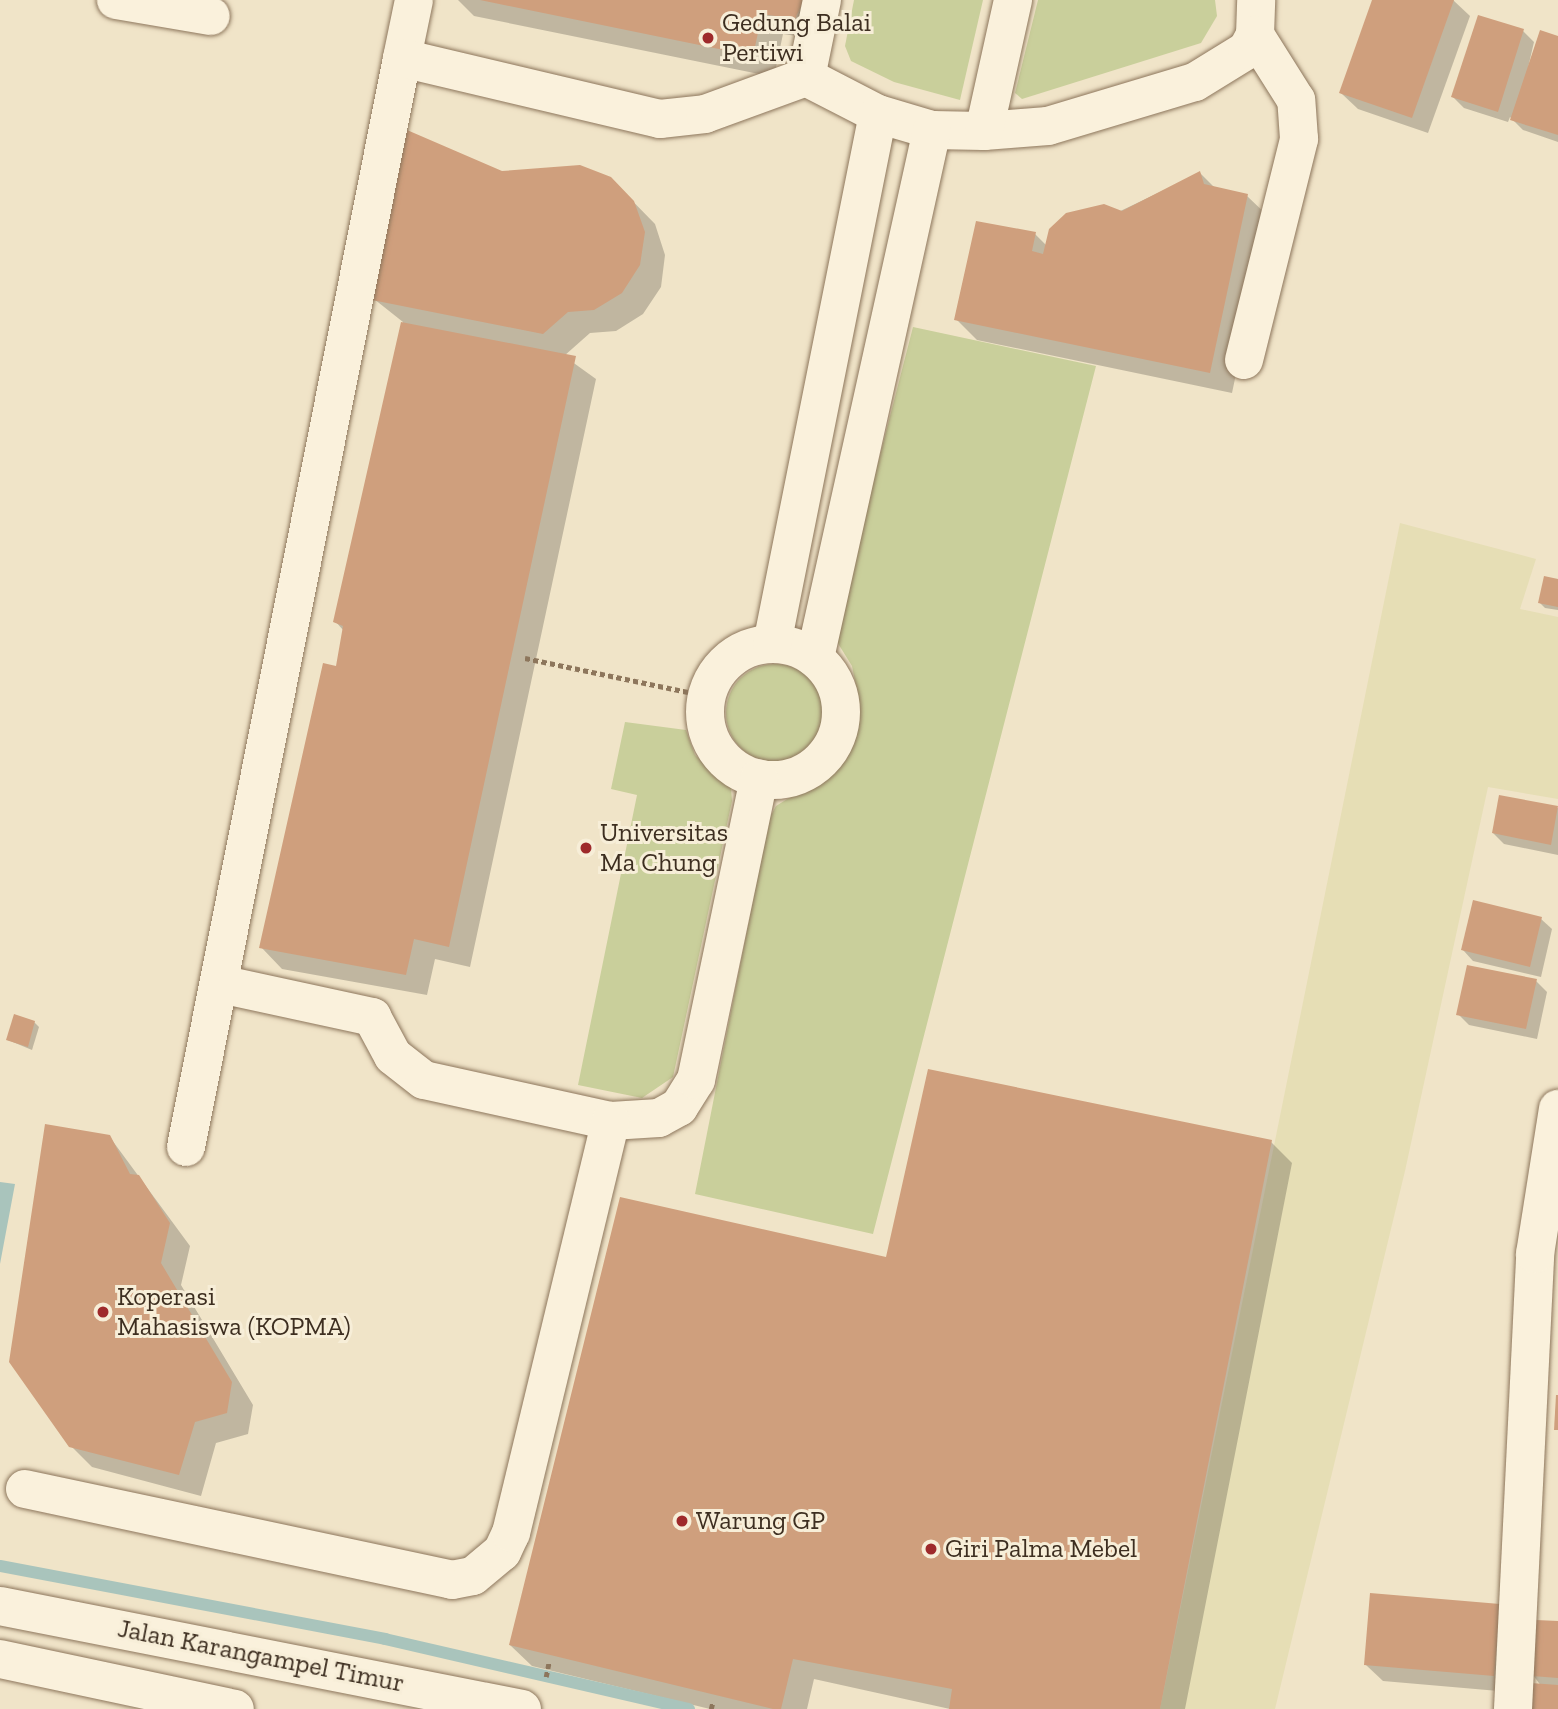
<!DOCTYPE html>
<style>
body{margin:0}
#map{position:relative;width:1558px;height:1709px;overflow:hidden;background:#f0e4c8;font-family:"Zilla Slab",serif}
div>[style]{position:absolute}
.farmland>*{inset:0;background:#e6deb5}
.green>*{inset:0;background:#c9cf9b}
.round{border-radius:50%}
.water>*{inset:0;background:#a9c4bc}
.shadow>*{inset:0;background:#0003}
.stream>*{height:12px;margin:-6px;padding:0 6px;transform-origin:6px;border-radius:6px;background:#a9c4bc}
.building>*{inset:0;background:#cf9f7d}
.path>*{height:4.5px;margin-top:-2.25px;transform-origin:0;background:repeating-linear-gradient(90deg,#8d765c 0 5px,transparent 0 8.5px)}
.roads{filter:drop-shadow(0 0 2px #8d765c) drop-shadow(0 0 2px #8d765c)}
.minor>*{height:38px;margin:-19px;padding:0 19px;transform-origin:19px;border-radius:19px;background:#faf1dc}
.minor>.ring{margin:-19px;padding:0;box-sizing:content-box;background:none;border:38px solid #faf1dc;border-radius:50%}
.dots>*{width:19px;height:19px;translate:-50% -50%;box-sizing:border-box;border:4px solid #f7eed8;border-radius:50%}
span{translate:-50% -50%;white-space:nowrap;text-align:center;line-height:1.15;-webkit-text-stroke:6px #f7eed8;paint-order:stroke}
.poi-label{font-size:26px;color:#3d2e20}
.left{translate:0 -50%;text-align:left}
.street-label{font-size:26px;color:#3d2e20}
</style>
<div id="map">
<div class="farmland">
<div style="clip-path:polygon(1400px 523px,1536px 559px,1520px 609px,1558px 617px,1558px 799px,1488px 787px,1405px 1171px,1275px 1709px,1160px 1709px)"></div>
</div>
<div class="green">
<div style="clip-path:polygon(854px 0,983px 0,960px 100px,894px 82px,851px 61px,845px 46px)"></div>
<div style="clip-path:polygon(1038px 0,1215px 0,1217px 16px,1201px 43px,1022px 99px,1015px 93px)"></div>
<div style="clip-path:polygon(913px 327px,1096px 366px,873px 1234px,695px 1194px,769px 819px,776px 806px,829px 773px,851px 735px,858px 696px,852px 666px,834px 637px,836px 626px)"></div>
<div class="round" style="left:726px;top:664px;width:98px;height:98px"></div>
<div style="clip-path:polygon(625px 722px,686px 730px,695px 755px,731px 788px,732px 801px,673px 1077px,642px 1098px,578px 1085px,637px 795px,611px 789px)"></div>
</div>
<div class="water">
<div style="clip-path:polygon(0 1182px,15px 1184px,0 1264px)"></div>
</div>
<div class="shadow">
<div style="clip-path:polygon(458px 0,829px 0,817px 39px,783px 34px,774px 77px,474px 16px)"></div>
<div style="clip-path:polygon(1373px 0,1453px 0,1470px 16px,1428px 133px,1358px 109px,1341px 93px)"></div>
<div style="clip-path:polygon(1479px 17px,1523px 31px,1534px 42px,1524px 85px,1558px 38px,1558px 142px,1523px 130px,1510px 117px,1508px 122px,1464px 108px,1453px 97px)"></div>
<div style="clip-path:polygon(502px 173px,610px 178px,655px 224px,665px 255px,661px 287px,643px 314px,616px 331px,590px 333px,564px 356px,596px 379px,470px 967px,435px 959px,427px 995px,282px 969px,261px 947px,337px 668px,344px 631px,335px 621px,403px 322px,374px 299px)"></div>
<div style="clip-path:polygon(1200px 173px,1216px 189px,1247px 196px,1269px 217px,1232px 393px,977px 340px,956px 319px,1035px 234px,1047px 246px)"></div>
<div style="clip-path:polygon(1558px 581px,1558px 610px,1545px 608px,1540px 603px)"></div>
<div style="clip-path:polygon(1501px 797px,1558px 808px,1558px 855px,1504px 844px,1493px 833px)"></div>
<div style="clip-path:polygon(1541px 919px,1552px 929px,1541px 977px,1473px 961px,1463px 950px)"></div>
<div style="clip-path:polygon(1536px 981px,1547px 992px,1537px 1039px,1469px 1025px,1458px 1014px)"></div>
<div style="clip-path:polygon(34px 1022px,39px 1027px,32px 1050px,8px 1040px)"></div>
<div style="clip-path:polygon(109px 1136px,190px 1246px,181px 1285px,253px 1405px,248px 1434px,216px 1443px,201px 1496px,92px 1467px,70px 1445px)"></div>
<div style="clip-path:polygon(1271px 1142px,1292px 1163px,1185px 1709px,950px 1709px,814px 1679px,807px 1709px,710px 1709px,532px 1666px,510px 1645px,887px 1259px)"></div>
<div style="clip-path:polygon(1500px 1606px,1510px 1692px,1383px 1681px,1366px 1665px)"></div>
<div style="clip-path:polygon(1558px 1623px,1558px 1709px,1533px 1675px)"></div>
</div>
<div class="stream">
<div style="left:0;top:1566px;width:392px;rotate:10.7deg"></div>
<div style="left:385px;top:1639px;width:312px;rotate:13deg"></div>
</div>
<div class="building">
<div style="clip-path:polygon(480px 0,804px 0,795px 19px,762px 14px,753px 56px)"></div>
<div style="clip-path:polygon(1372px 0,1454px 0,1412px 118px,1339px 93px)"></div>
<div style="clip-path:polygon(1478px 15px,1524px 29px,1498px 112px,1451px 97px)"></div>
<div style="clip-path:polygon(1540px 30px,1558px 36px,1558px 135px,1510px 120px)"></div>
<div style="clip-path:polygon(407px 130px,502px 171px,580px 165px,611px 177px,634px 201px,645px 232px,640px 265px,622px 293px,594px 310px,568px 312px,543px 334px,372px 300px)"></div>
<div style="clip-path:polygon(1200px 171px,1204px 184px,1248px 194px,1210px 373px,954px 320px,976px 221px,1036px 232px,1032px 251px,1043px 254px,1049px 229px,1066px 213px,1104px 204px,1122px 211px)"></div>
<div style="clip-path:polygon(401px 322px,576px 356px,449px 947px,414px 939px,406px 975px,259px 948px,323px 663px,336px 666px,343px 626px,333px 622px)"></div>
<div style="clip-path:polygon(1544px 576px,1558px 579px,1558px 607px,1538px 603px)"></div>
<div style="clip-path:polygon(1499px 795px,1558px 806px,1551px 845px,1492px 833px)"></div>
<div style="clip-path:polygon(1473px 900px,1542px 917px,1530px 967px,1461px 950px)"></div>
<div style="clip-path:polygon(1467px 965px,1537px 979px,1526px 1029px,1456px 1015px)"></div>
<div style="clip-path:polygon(14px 1014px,35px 1021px,28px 1047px,6px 1040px)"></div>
<div style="clip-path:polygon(928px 1069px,1272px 1140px,1160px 1709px,949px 1709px,952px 1689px,793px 1659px,781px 1709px,773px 1709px,509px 1645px,620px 1197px,886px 1257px)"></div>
<div style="clip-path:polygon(45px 1124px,110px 1135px,130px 1174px,139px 1175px,170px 1223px,161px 1263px,232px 1382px,227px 1413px,195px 1422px,179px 1475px,69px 1447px,9px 1362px)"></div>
<div style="clip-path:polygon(1556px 1395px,1558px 1395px,1558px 1430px,1554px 1430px)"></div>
<div style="clip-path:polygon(1370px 1593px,1500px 1604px,1494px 1676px,1364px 1665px)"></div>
<div style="clip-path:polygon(1536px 1620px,1558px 1621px,1558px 1678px,1532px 1676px)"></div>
<div style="clip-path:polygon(1531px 1683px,1558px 1685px,1558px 1709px,1529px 1709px)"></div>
</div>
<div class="path">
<div style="left:525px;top:658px;width:186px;rotate:11.8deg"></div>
<div style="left:546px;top:1677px;width:16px;rotate:-79deg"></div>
<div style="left:711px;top:1709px;width:8px;rotate:-76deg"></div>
</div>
<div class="roads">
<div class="minor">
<div style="left:116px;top:0;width:96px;rotate:9.6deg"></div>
<div style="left:822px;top:0;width:79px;rotate:101.7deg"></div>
<div style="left:806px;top:77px;width:81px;rotate:27.2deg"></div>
<div style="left:878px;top:114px;width:56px;rotate:16.5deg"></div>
<div style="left:932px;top:130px;width:52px;rotate:1.1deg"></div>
<div style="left:984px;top:131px;width:64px;rotate:-4.5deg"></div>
<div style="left:1048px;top:126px;width:153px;rotate:-16.7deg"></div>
<div style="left:1195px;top:82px;width:61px;rotate:-31.6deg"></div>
<div style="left:1247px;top:50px;width:17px;rotate:-62deg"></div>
<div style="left:1255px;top:35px;width:35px;rotate:-88deg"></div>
<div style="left:402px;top:58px;width:59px;rotate:-78.3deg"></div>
<div style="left:984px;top:131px;width:134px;rotate:-77.5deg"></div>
<div style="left:1244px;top:360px;width:228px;rotate:-76deg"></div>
<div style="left:1299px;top:139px;width:39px;rotate:-94deg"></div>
<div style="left:1296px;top:100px;width:77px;rotate:-122.2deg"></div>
<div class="ring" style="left:705px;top:644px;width:98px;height:98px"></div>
<div style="left:772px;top:644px;width:540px;rotate:-78.69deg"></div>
<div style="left:815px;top:658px;width:541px;rotate:-77.51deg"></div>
<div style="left:220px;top:984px;width:156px;rotate:12.2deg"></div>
<div style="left:372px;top:1017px;width:44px;rotate:61.7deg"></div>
<div style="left:393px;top:1056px;width:39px;rotate:38deg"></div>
<div style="left:424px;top:1080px;width:191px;rotate:12.4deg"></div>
<div style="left:611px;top:1121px;width:48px;rotate:-3.6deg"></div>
<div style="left:659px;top:1118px;width:23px;rotate:-29deg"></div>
<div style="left:679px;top:1107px;width:32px;rotate:-58deg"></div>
<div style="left:696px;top:1080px;width:308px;rotate:-78.2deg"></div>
<div style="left:186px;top:1147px;width:1110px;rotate:-78.78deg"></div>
<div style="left:402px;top:58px;width:265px;rotate:13.3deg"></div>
<div style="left:660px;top:119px;width:45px;rotate:-6.3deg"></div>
<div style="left:705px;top:114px;width:108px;rotate:-20.1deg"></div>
<div style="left:25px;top:1489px;width:437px;rotate:12deg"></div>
<div style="left:452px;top:1580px;width:21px;rotate:-11deg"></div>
<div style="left:473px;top:1576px;width:38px;rotate:-40deg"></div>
<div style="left:502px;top:1552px;width:21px;rotate:-65deg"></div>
<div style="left:511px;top:1533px;width:424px;rotate:-76.4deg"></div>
<div style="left:0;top:1606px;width:532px;rotate:11.16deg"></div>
<div style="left:0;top:1659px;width:240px;rotate:12deg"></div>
<div style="left:1513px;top:1709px;width:456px;rotate:-87.2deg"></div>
<div style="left:1535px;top:1254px;width:147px;rotate:-81deg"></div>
</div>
</div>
<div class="dots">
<div style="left:708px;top:38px;background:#9e2a2b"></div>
<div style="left:586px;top:848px;background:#9e2a2b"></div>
<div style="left:103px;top:1312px;background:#9e2a2b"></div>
<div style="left:682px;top:1521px;background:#9e2a2b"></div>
<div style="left:931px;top:1549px;background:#9e2a2b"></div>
</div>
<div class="poi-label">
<span class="left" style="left:722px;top:38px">Gedung Balai<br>Pertiwi</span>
<span class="left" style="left:600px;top:848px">Universitas<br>Ma Chung</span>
<span class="left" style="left:117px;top:1312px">Koperasi<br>Mahasiswa (KOPMA)</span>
<span class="left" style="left:696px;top:1521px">Warung GP</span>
<span class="left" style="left:945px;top:1549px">Giri Palma Mebel</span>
</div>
<div class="street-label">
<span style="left:261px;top:1656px;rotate:11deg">Jalan Karangampel Timur</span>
</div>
</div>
